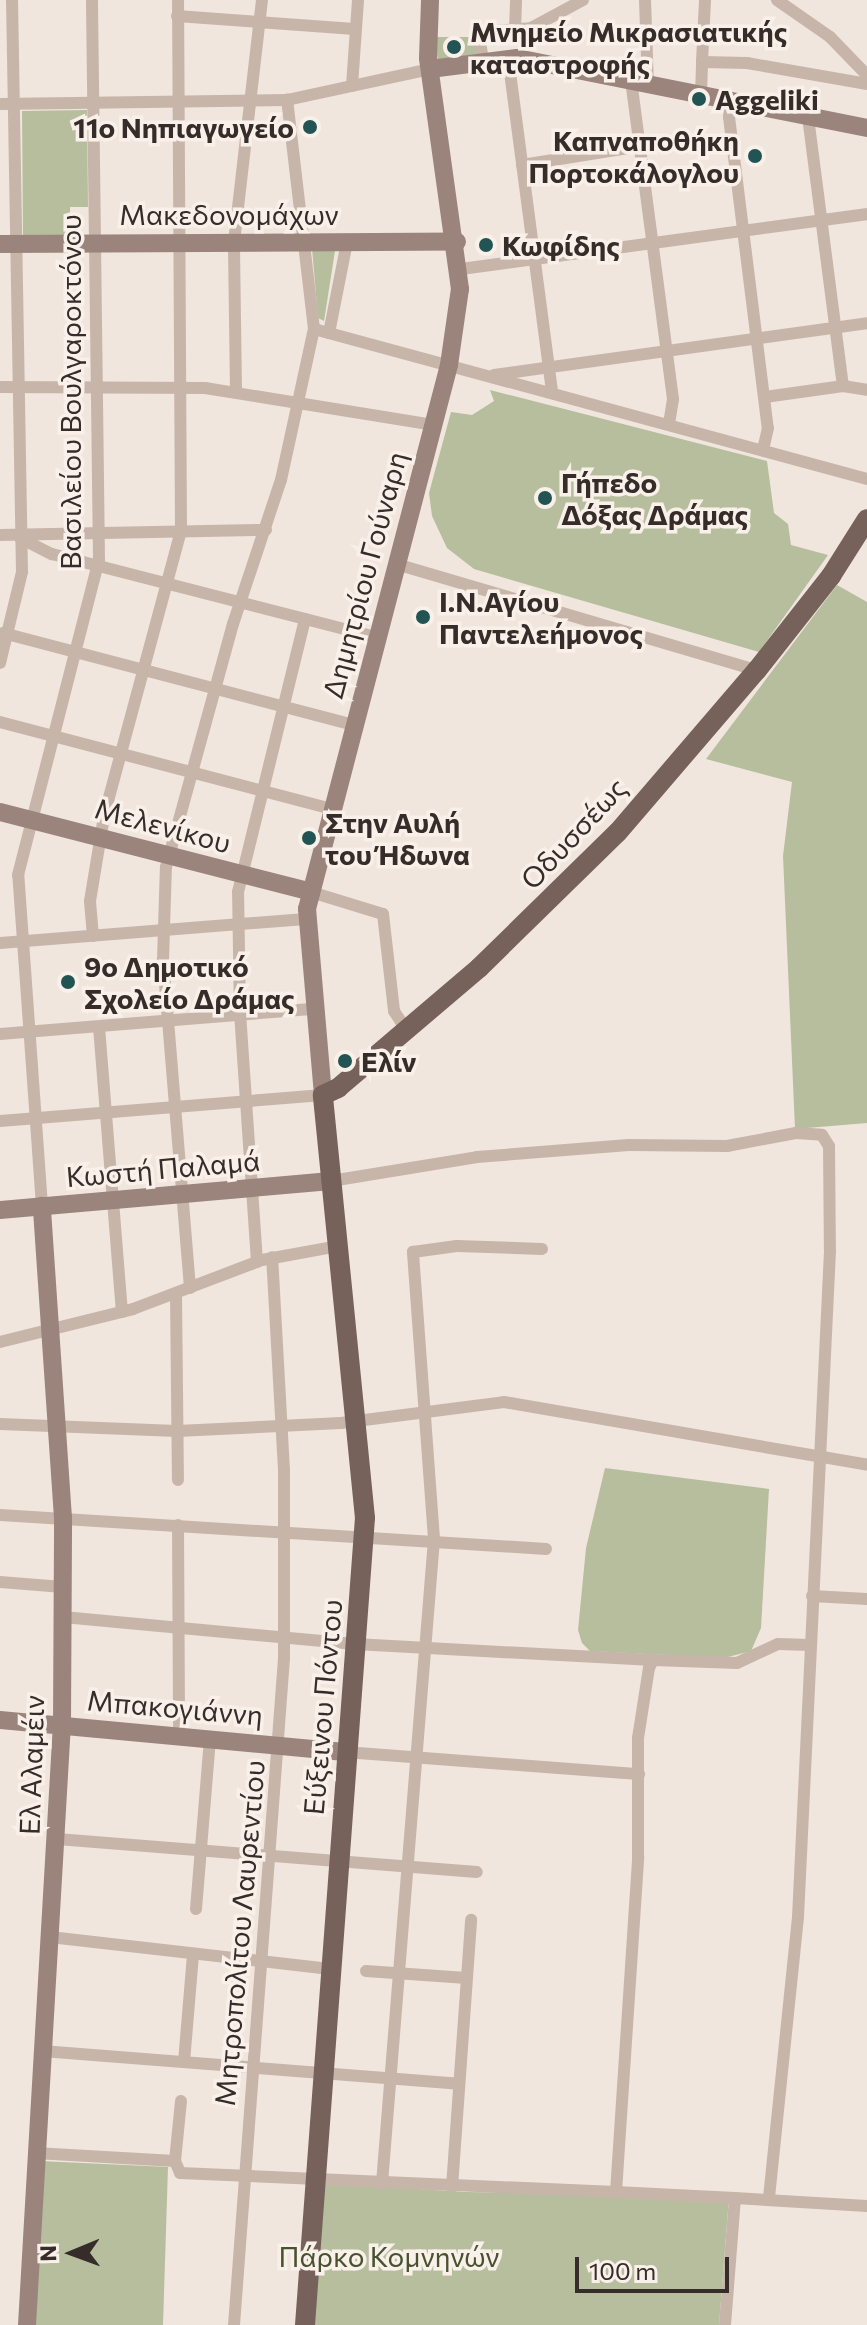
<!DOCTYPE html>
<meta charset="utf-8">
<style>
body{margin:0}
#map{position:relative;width:867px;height:2325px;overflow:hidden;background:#f0e6dd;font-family:Commissioner,sans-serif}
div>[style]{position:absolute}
.green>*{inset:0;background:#b6be9e}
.street>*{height:12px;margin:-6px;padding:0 6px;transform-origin:6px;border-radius:6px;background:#c8b5aa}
.secondary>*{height:18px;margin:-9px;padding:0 9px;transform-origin:9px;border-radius:9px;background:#9b847b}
.primary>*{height:20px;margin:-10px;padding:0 10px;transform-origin:10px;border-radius:10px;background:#76625b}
.dots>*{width:22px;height:22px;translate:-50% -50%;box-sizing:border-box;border:4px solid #f8f0e9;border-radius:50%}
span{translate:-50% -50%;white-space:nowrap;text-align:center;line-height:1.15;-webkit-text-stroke:7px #f8f0e9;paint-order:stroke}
.poi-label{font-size:28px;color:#362c29;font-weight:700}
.left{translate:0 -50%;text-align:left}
.right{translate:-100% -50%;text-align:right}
.street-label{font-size:28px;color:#362c29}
.park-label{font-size:28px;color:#48522f}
.north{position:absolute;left:32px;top:2213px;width:80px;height:80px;-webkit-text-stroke:6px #f8f0e9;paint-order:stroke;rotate:269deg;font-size:22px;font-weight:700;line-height:32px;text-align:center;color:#362c29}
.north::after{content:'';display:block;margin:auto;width:28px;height:36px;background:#362c29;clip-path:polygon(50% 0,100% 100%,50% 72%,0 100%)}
.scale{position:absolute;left:575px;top:2257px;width:154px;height:36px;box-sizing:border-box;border:4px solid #362c29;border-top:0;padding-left:10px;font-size:24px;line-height:28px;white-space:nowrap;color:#362c29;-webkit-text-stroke:6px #f8f0e9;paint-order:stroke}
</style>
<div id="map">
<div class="green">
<div style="clip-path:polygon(435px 37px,476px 37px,478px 54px,438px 62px)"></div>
<div style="clip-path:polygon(87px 110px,88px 207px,70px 207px,70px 236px,23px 237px,22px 111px)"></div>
<div style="clip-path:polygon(312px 248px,335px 251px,324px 321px,318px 318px)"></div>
<div style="clip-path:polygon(490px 390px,767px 461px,774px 513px,788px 524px,791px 545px,828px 555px,759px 652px,474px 569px,447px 548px,432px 516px,429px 493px,451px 412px,472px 415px,494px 401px)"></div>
<div style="clip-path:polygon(837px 585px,867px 602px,867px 1123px,795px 1129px,783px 856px,792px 782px,706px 759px)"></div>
<div style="clip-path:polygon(605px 1468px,769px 1489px,761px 1628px,751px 1651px,724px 1658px,590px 1651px,582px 1643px,578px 1630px,586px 1548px)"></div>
<div style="clip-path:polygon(40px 2161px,168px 2167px,163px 2325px,32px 2325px)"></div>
<div style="clip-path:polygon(323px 2183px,466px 2192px,729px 2197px,719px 2325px,314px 2325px)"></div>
</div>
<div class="street">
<div style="left:645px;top:0;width:84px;rotate:88deg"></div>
<div style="left:777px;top:0;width:65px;rotate:34.9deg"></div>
<div style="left:830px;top:37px;width:53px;rotate:45.8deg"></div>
<div style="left:177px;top:16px;width:178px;rotate:4.2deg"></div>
<div style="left:492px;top:31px;width:39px;rotate:-4deg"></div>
<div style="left:531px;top:28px;width:59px;rotate:-28.3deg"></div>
<div style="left:515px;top:31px;width:31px;rotate:-88deg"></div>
<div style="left:479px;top:37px;width:23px;rotate:80deg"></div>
<div style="left:508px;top:57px;width:339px;rotate:82.5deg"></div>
<div style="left:702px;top:62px;width:62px;rotate:-87.2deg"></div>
<div style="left:631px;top:80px;width:322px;rotate:82.5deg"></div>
<div style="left:673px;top:399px;width:26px;rotate:99deg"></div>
<div style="left:352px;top:86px;width:86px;rotate:-86deg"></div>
<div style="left:701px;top:94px;width:32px;rotate:-88deg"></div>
<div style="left:702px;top:62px;width:45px;rotate:1.3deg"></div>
<div style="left:747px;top:63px;width:122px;rotate:9.9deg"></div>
<div style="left:731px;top:100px;width:17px;rotate:97deg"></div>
<div style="left:729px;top:117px;width:313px;rotate:82.9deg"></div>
<div style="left:768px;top:428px;width:23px;rotate:103deg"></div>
<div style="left:0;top:104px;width:287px;rotate:-0.8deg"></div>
<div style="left:287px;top:100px;width:146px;rotate:-12.2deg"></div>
<div style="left:808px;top:117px;width:271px;rotate:82.6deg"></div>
<div style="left:522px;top:165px;width:120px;rotate:-9.1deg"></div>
<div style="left:461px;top:269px;width:410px;rotate:-7.7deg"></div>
<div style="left:314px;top:329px;width:573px;rotate:15.18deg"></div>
<div style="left:329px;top:333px;width:93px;rotate:-78.8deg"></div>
<div style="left:494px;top:375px;width:377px;rotate:-7.9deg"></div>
<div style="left:0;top:387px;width:205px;rotate:0.3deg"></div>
<div style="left:205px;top:388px;width:231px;rotate:9.2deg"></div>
<div style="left:236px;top:391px;width:149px;rotate:-90.8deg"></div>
<div style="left:234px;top:242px;width:244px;rotate:-83.4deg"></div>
<div style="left:765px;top:397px;width:79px;rotate:-8deg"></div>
<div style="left:843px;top:386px;width:24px;rotate:9deg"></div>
<div style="left:0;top:535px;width:266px;rotate:-1.1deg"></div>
<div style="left:20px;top:538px;width:36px;rotate:27deg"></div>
<div style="left:52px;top:554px;width:334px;rotate:14.4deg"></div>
<div style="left:396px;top:564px;width:376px;rotate:16.4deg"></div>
<div style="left:3px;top:633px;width:363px;rotate:14.7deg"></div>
<div style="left:0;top:663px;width:94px;rotate:-76.4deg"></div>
<div style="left:22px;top:572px;width:572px;rotate:-91deg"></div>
<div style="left:0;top:722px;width:343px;rotate:14.7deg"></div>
<div style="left:311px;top:892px;width:75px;rotate:17deg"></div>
<div style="left:383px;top:914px;width:98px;rotate:83.5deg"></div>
<div style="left:394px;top:1011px;width:24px;rotate:57deg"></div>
<div style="left:93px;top:936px;width:35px;rotate:-95deg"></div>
<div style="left:90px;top:901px;width:86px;rotate:-80.6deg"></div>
<div style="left:104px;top:816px;width:296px;rotate:-74.9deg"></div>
<div style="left:181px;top:530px;width:530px;rotate:-90.32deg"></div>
<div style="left:0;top:943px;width:307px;rotate:-4.5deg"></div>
<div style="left:99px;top:1027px;width:286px;rotate:85.4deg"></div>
<div style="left:0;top:1034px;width:315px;rotate:-4.6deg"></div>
<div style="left:0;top:1121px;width:324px;rotate:-4.6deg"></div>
<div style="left:331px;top:1181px;width:148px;rotate:-9.3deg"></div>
<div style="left:477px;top:1157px;width:152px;rotate:-4.5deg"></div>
<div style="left:629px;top:1145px;width:98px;rotate:0.6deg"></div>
<div style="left:727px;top:1146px;width:70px;rotate:-10.7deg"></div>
<div style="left:796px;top:1133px;width:26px;rotate:4deg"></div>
<div style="left:822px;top:1135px;width:13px;rotate:58deg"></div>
<div style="left:829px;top:1146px;width:105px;rotate:89.5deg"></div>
<div style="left:830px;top:1251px;width:667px;rotate:92.75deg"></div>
<div style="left:798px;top:1917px;width:284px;rotate:95.9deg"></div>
<div style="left:42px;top:1206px;width:332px;rotate:-94.1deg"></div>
<div style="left:18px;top:875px;width:325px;rotate:-75.6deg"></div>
<div style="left:99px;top:560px;width:560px;rotate:-90.72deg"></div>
<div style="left:257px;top:1262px;width:248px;rotate:-93.9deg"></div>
<div style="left:240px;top:1015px;width:123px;rotate:-90.9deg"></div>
<div style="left:238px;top:892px;width:281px;rotate:-76.2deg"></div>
<div style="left:190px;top:1288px;width:329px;rotate:-94.7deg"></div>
<div style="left:163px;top:960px;width:93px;rotate:-88.2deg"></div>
<div style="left:166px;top:867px;width:252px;rotate:-74.6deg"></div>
<div style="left:233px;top:624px;width:152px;rotate:-71.6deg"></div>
<div style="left:281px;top:480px;width:155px;rotate:-77.7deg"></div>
<div style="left:314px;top:329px;width:231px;rotate:-96.7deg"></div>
<div style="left:176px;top:1294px;width:186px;rotate:89.4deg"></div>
<div style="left:0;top:1342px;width:137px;rotate:-13.9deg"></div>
<div style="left:133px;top:1309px;width:138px;rotate:-20.8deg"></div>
<div style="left:262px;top:1260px;width:77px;rotate:-10.4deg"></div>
<div style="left:0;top:1424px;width:177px;rotate:2.3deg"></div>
<div style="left:177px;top:1431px;width:164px;rotate:-2.8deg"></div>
<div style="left:341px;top:1423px;width:164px;rotate:-7.3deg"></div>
<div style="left:504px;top:1402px;width:368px;rotate:9.8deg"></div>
<div style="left:0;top:1515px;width:547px;rotate:3.56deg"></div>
<div style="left:178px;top:1525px;width:210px;rotate:89.7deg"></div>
<div style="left:0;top:1582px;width:63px;rotate:4.5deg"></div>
<div style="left:812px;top:1596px;width:55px;rotate:3.1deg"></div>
<div style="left:63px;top:1617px;width:293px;rotate:5.3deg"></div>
<div style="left:355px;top:1644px;width:298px;rotate:3.1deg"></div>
<div style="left:345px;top:1752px;width:295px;rotate:4.3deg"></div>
<div style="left:57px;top:1839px;width:421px;rotate:4.5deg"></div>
<div style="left:196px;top:1909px;width:172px;rotate:-85.3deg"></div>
<div style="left:50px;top:1937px;width:282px;rotate:6.5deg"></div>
<div style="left:366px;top:1971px;width:101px;rotate:4deg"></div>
<div style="left:42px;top:2051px;width:418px;rotate:4.5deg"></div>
<div style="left:184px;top:2062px;width:107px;rotate:-85.2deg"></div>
<div style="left:181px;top:2101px;width:60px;rotate:95.7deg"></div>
<div style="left:175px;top:2161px;width:13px;rotate:67deg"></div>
<div style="left:180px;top:2173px;width:436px;rotate:2.5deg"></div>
<div style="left:616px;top:2192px;width:336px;rotate:-86.2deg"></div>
<div style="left:638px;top:1857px;width:119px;rotate:-90deg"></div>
<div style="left:638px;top:1738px;width:71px;rotate:-81.1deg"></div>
<div style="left:649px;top:1668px;width:9px;rotate:-63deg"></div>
<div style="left:653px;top:1660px;width:84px;rotate:2deg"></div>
<div style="left:737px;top:1663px;width:45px;rotate:-24.9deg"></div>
<div style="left:778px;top:1644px;width:32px;rotate:2deg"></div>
<div style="left:35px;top:2153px;width:140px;rotate:3.3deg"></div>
<div style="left:382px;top:2183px;width:646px;rotate:-85.38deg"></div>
<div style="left:434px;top:1539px;width:288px;rotate:-94.2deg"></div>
<div style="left:413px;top:1252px;width:44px;rotate:-7.8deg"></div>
<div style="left:457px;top:1246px;width:85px;rotate:2deg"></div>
<div style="left:452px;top:2187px;width:268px;rotate:-85.9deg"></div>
<div style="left:616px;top:2192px;width:119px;rotate:2.9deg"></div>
<div style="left:234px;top:2325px;width:669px;rotate:-85.71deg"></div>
<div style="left:284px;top:1658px;width:188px;rotate:-90deg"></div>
<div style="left:284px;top:1470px;width:213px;rotate:-93.2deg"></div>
<div style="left:725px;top:2325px;width:127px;rotate:-85.5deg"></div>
<div style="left:735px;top:2198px;width:132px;rotate:3.5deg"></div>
</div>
<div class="secondary">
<div style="left:430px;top:69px;width:88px;rotate:-7.2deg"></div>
<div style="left:517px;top:58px;width:357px;rotate:11.3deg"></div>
<div style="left:0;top:244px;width:457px;rotate:-0.3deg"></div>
<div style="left:0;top:812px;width:321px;rotate:14.4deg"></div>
<div style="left:323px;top:1095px;width:187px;rotate:-94.9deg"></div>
<div style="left:307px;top:909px;width:562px;rotate:-75.37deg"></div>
<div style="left:449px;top:365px;width:77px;rotate:-81.8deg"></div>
<div style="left:460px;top:289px;width:233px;rotate:-97.9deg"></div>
<div style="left:428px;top:58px;width:58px;rotate:-88deg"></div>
<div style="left:0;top:1210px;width:332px;rotate:-5deg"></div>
<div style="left:0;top:1720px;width:346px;rotate:5.3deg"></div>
<div style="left:27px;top:2325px;width:602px;rotate:-86.67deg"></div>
<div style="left:62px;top:1724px;width:206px;rotate:-89.7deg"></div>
<div style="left:63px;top:1518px;width:313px;rotate:-93.9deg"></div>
</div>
<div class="primary">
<div style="left:305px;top:2325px;width:809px;rotate:-85.75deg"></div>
<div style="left:365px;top:1518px;width:425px;rotate:-95.7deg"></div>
<div style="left:323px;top:1095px;width:17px;rotate:-25deg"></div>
<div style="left:338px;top:1088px;width:185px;rotate:-40.4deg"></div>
<div style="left:479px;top:968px;width:194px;rotate:-44.4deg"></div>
<div style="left:618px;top:832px;width:213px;rotate:-49.4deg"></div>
<div style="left:757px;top:670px;width:120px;rotate:-51.8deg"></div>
<div style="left:831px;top:576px;width:67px;rotate:-57.7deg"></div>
</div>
<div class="dots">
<div style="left:454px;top:47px;background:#225453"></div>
<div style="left:699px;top:99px;background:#225453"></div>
<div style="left:310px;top:127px;background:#225453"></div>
<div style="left:755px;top:156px;background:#225453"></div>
<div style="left:486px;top:245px;background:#225453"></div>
<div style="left:545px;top:498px;background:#225453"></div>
<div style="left:423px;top:617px;background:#225453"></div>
<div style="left:309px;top:838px;background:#225453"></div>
<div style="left:68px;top:982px;background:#225453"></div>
<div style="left:345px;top:1061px;background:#225453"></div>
</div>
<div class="poi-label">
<span class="left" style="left:470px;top:47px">Μνημείο Μικρασιατικής<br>καταστροφής</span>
<span class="left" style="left:715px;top:99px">Aggeliki</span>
<span class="right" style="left:294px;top:127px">11ο Νηπιαγωγείο</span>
<span class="right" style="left:739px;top:156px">Καπναποθήκη<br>Πορτοκάλογλου</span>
<span class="left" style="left:502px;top:245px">Κωφίδης</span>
<span class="left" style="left:561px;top:498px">Γήπεδο<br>Δόξας Δράμας</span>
<span class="left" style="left:439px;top:617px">Ι.Ν.Αγίου<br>Παντελεήμονος</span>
<span class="left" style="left:325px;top:838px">Στην Αυλή<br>του Ήδωνα</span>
<span class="left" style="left:84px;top:982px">9ο Δημοτικό<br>Σχολείο Δράμας</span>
<span class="left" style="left:361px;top:1061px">Ελίν</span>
</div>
<div class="street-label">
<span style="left:229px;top:214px">Μακεδονομάχων</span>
<span style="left:70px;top:392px;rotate:-90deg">Βασιλείου Βουλγαροκτόνου</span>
<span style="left:364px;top:575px;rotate:-75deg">Δημητρίου Γούναρη</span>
<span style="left:163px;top:825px;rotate:15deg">Μελενίκου</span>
<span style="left:573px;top:833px;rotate:-47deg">Οδυσσέως</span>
<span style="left:163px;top:1168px;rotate:-5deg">Κωστή Παλαμά</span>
<span style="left:175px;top:1707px;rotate:5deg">Μπακογιάννη</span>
<span style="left:322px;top:1707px;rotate:-85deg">Εύξεινου Πόντου</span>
<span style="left:31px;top:1765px;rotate:-88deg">Ελ Αλαμέιν</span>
<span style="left:239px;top:1933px;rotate:-85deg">Μητροπολίτου Λαυρεντίου</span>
</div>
<div class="park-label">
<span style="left:389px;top:2256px">Πάρκο Κομνηνών</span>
</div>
<div class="north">N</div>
<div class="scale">100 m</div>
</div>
